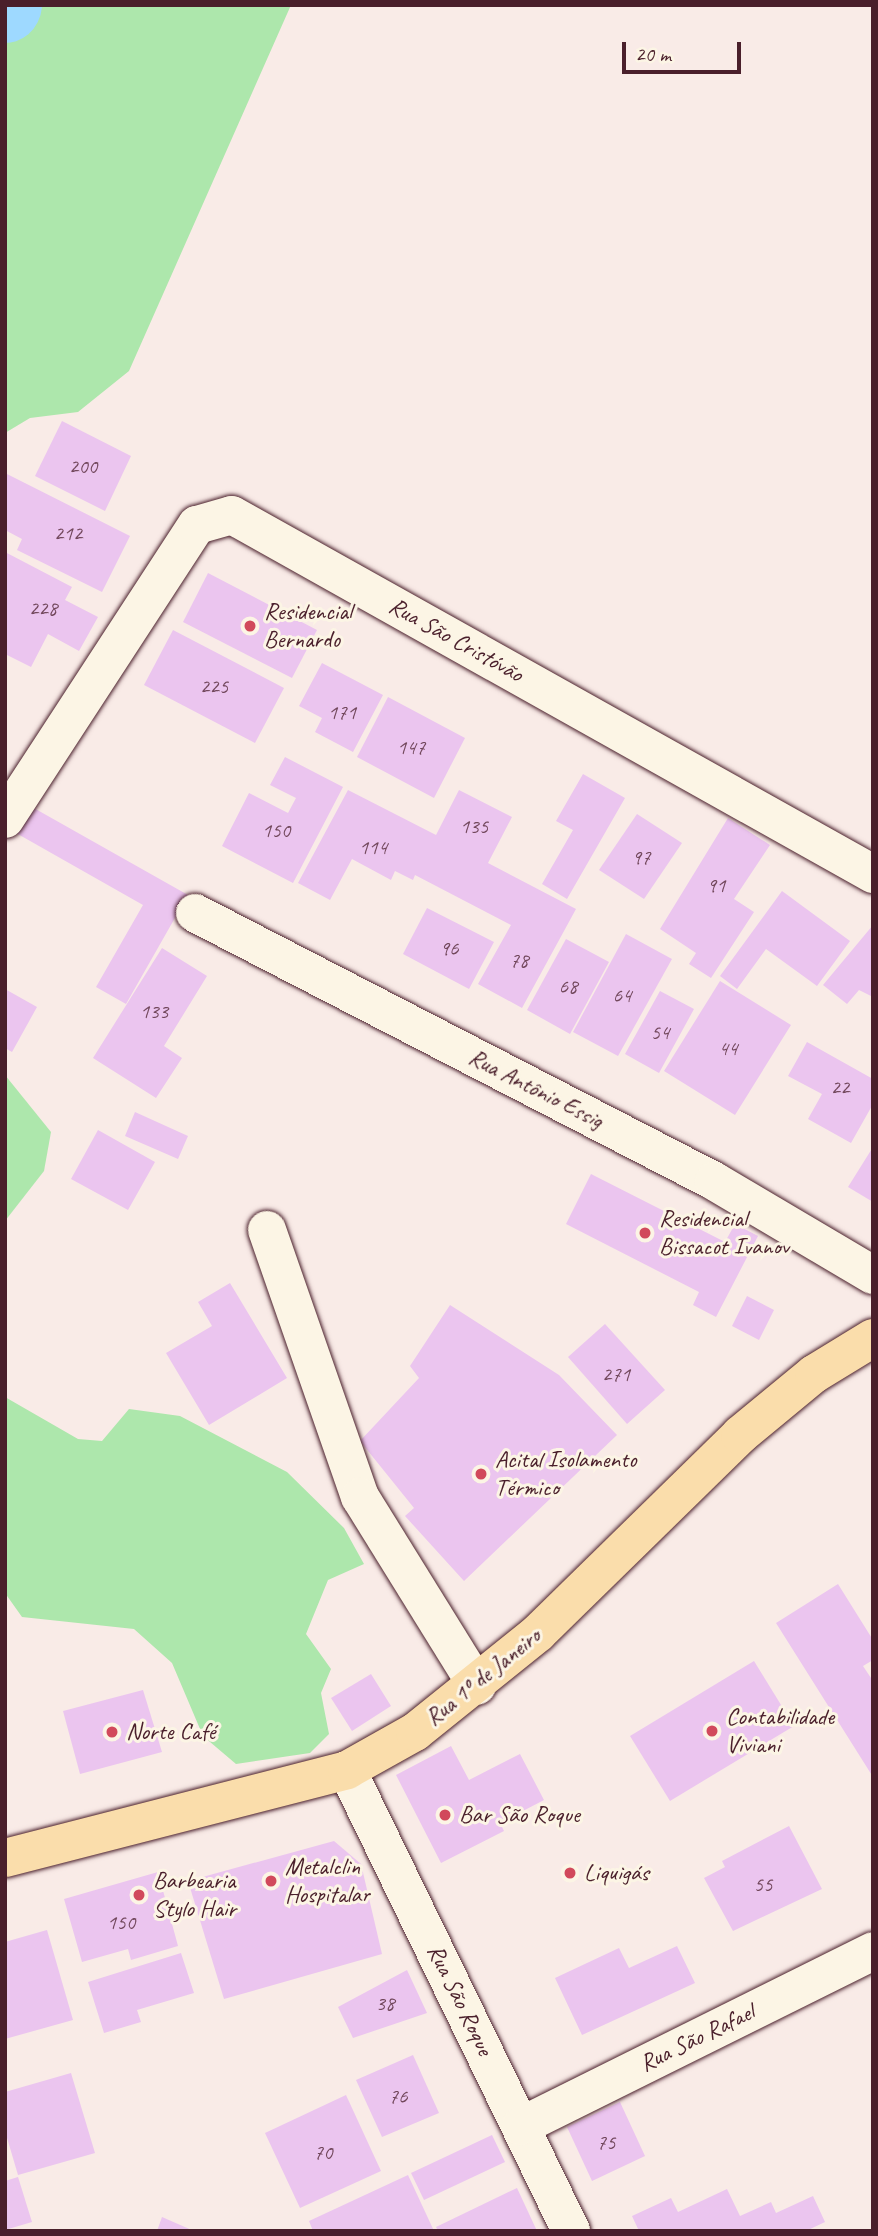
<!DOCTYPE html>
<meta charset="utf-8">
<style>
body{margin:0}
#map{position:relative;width:878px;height:2236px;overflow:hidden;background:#f9ebe7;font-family:Caveat,sans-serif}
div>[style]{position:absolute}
.green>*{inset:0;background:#ade7ac}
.river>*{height:72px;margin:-36px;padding:0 36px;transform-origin:36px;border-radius:36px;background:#9ed9ff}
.building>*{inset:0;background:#ebc5ef}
.roads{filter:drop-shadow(0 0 2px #4a1f2b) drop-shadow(0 0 2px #4a1f2b)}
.minor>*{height:38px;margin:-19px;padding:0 19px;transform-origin:19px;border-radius:19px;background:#fcf5e5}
.major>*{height:38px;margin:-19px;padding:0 19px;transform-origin:19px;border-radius:19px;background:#faddab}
.dots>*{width:19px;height:19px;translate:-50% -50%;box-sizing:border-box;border:4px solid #fcf5e5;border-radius:50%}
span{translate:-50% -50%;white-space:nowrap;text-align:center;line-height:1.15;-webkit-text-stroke:6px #fcf5e5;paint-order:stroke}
.number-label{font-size:21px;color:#72485c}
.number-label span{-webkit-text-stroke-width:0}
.poi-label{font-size:24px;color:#4a1f2b}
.left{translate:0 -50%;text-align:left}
.street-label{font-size:24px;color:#4a1f2b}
.frame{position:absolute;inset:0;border:7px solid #4a1f2b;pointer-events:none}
.scale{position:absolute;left:622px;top:42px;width:119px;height:32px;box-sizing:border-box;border:4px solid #4a1f2b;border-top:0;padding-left:9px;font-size:21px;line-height:24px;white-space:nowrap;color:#4a1f2b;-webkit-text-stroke:5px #fcf5e5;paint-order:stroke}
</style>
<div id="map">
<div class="green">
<div style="clip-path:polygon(5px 5px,291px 5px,129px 371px,78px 412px,30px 418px,5px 433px)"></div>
<div style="clip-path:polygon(5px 1075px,51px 1132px,44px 1171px,5px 1221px)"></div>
<div style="clip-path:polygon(5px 1397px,78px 1439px,102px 1441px,129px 1409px,180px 1416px,287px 1472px,344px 1528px,364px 1564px,328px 1580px,306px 1634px,331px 1669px,321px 1693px,329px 1734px,310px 1753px,236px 1764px,203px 1736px,172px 1663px,134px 1629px,22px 1617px,5px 1593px)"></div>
</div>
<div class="river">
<div style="left:5px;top:7px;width:2px;rotate:-63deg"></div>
</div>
<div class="building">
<div style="clip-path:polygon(62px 421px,131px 456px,105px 511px,35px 476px)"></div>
<div style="clip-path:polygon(5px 473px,130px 536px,102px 592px,17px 550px,22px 539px,5px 530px)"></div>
<div style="clip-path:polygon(5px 552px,72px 587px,65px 600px,98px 617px,79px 651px,48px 634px,31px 667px,5px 654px)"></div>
<div style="clip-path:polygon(208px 573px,317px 630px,292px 678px,183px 622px)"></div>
<div style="clip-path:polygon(173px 630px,284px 688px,255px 743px,144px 685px)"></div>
<div style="clip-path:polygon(322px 663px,383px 695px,353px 752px,315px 732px,322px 718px,299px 706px)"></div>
<div style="clip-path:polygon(388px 697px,465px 738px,434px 798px,357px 757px)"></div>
<div style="clip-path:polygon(285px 757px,343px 787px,293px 883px,222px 846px,249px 793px,288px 813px,296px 798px,270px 785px)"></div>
<div style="clip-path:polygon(583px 774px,625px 798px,567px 899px,542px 884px,573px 830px,556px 821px)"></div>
<div style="clip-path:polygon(348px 790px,436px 835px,459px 790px,512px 817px,488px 863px,576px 909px,522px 1008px,478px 984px,511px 925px,415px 875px,413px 880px,395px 871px,391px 880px,352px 859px,330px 900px,298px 883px)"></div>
<div style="clip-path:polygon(32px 807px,188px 895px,126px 1004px,96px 987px,143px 905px,16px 833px)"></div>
<div style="clip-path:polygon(637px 814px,682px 843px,644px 899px,599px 870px)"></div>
<div style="clip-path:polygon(728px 818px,770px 845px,734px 899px,754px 912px,711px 978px,689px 964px,696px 953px,660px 929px)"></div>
<div style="clip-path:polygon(782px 891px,850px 941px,817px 986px,766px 949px,737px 989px,720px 976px)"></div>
<div style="clip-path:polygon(427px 908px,494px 942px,469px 989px,403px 954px)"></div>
<div style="clip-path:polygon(873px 925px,873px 997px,859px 990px,847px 1004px,823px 985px)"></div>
<div style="clip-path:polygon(626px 934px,672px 959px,618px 1056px,573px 1032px)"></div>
<div style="clip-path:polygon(566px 939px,609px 962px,570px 1034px,527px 1010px)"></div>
<div style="clip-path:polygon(162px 948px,207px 976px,164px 1046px,182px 1058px,156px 1098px,93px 1058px)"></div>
<div style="clip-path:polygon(720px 981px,791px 1025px,735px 1115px,664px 1071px)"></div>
<div style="clip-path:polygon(5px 989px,37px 1007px,12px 1052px,5px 1048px)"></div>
<div style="clip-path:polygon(660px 991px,694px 1009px,659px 1073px,625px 1054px)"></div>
<div style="clip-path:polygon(807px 1042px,873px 1079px,873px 1104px,851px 1143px,808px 1119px,822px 1094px,788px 1076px)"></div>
<div style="clip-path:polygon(135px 1112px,188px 1136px,178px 1159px,125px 1136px)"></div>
<div style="clip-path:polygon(98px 1130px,155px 1162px,128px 1210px,71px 1179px)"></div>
<div style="clip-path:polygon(873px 1147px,873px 1202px,848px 1187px)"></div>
<div style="clip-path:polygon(591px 1174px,725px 1242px,735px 1224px,758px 1236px,716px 1317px,693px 1305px,699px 1292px,566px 1224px)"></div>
<div style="clip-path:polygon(230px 1283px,287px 1378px,209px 1425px,166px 1353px,212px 1326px,198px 1302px)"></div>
<div style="clip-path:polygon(747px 1296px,774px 1310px,759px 1340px,732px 1326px)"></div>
<div style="clip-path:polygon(450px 1305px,559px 1375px,617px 1435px,464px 1581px,405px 1516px,414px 1508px,360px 1441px,419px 1378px,410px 1366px)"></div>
<div style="clip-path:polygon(605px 1324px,665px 1390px,627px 1424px,568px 1357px)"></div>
<div style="clip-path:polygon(838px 1584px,873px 1640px,873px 1660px,863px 1666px,873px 1681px,873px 1777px,776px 1623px)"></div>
<div style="clip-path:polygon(754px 1661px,794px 1726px,670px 1801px,630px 1736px)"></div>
<div style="clip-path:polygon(371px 1674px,391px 1706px,352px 1731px,331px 1698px)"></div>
<div style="clip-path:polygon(143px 1690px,162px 1752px,80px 1774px,63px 1711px)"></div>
<div style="clip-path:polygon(451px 1746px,469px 1780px,520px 1754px,544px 1800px,500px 1823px,504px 1831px,441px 1863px,396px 1775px)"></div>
<div style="clip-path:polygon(789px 1826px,822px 1889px,733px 1931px,704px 1878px,725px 1867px,722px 1861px)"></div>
<div style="clip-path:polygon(334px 1841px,361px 1864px,382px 1954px,224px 1999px,188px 1881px)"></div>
<div style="clip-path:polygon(158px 1872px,178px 1946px,131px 1960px,128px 1949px,82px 1962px,64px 1899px)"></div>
<div style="clip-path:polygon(47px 1930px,73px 2020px,5px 2039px,5px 1942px)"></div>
<div style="clip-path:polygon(677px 1946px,695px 1983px,582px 2035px,555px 1978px,619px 1948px,629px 1968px)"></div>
<div style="clip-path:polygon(181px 1953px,194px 1993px,137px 2010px,141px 2022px,104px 2033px,88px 1982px)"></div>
<div style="clip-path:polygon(407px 1970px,427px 2013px,353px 2038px,338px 2007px)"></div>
<div style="clip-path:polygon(413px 2055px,439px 2113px,382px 2137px,356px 2080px)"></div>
<div style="clip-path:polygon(71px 2073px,95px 2153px,18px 2175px,5px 2131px,5px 2092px)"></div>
<div style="clip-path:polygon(346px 2095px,381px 2171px,300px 2208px,265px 2133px)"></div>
<div style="clip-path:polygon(620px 2102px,645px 2156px,592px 2181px,567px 2127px)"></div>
<div style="clip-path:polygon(492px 2135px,505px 2162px,424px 2200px,411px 2173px)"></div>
<div style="clip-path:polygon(408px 2175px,434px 2231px,313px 2231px,309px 2221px)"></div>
<div style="clip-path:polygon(18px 2177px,32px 2222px,5px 2230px,5px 2181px)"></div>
<div style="clip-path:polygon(517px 2188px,537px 2231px,438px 2231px,436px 2227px)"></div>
<div style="clip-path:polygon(727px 2189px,740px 2216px,771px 2202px,776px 2213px,813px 2196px,825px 2222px,806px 2231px,639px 2231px,632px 2216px,671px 2198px,678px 2212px)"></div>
<div style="clip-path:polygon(162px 2217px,194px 2231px,157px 2231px)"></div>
</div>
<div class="roads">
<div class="minor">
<div style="left:5px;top:819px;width:351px;rotate:-56.9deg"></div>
<div style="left:197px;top:525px;width:36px;rotate:-16deg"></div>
<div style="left:232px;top:515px;width:735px;rotate:29.25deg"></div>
<div style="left:195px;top:913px;width:584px;rotate:27.31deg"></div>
<div style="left:714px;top:1181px;width:185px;rotate:30.6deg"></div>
<div style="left:267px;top:1230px;width:283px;rotate:70.8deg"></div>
<div style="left:360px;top:1497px;width:222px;rotate:58.2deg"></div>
<div style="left:347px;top:1770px;width:513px;rotate:64.08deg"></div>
<div style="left:521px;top:2126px;width:393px;rotate:-26.4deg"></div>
</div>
<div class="major">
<div style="left:5px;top:1858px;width:353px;rotate:-14.4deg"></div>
<div style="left:347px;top:1770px;width:78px;rotate:-29.2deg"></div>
<div style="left:415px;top:1732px;width:158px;rotate:-38.8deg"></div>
<div style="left:538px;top:1633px;width:283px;rotate:-44.4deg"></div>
<div style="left:740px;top:1435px;width:96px;rotate:-39.5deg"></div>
<div style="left:814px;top:1374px;width:69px;rotate:-31.4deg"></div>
</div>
</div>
<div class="dots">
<div style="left:250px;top:626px;background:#d1495b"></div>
<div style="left:645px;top:1233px;background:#d1495b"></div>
<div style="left:481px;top:1474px;background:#d1495b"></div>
<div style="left:712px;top:1731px;background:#d1495b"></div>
<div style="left:112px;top:1732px;background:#d1495b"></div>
<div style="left:445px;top:1815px;background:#d1495b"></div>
<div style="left:570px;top:1873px;background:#d1495b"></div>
<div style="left:271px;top:1881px;background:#d1495b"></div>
<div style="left:139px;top:1895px;background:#d1495b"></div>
</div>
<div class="number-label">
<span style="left:83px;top:466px">200</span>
<span style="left:68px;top:533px">212</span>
<span style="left:43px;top:608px">228</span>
<span style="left:214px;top:686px">225</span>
<span style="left:342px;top:712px">171</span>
<span style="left:411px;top:747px">147</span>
<span style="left:474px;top:826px">135</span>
<span style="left:276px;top:830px">150</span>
<span style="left:373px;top:847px">114</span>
<span style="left:641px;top:857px">97</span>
<span style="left:716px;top:885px">91</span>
<span style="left:449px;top:948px">96</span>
<span style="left:519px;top:960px">78</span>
<span style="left:568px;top:986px">68</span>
<span style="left:622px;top:995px">64</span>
<span style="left:154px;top:1011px">133</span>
<span style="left:660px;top:1032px">54</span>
<span style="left:728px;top:1048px">44</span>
<span style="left:840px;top:1087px">22</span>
<span style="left:616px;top:1374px">271</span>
<span style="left:763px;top:1884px">55</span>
<span style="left:121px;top:1922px">150</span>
<span style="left:385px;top:2003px">38</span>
<span style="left:398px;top:2096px">76</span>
<span style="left:606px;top:2142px">75</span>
<span style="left:323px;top:2152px">70</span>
</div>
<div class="poi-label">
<span class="left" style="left:264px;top:626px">Residencial<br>Bernardo</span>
<span class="left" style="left:659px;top:1233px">Residencial<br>Bissacot Ivanov</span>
<span class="left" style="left:495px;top:1474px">Acital Isolamento<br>Térmico</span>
<span class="left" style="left:726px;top:1731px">Contabilidade<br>Viviani</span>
<span class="left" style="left:126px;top:1732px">Norte Café</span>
<span class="left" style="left:459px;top:1815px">Bar São Roque</span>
<span class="left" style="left:285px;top:1881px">Metalclin<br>Hospitalar</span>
<span class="left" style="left:584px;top:1873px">Liquigás</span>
<span class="left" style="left:153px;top:1895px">Barbearia<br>Stylo Hair</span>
</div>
<div class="street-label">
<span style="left:456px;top:640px;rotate:29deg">Rua São Cristóvão</span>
<span style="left:536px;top:1089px;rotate:27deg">Rua Antônio Essig</span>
<span style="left:483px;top:1677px;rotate:-39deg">Rua 1º de Janeiro</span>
<span style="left:460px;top:2000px;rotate:64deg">Rua São Roque</span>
<span style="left:697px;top:2038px;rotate:-26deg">Rua São Rafael</span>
</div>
<div class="frame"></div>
<div class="scale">20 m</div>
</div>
